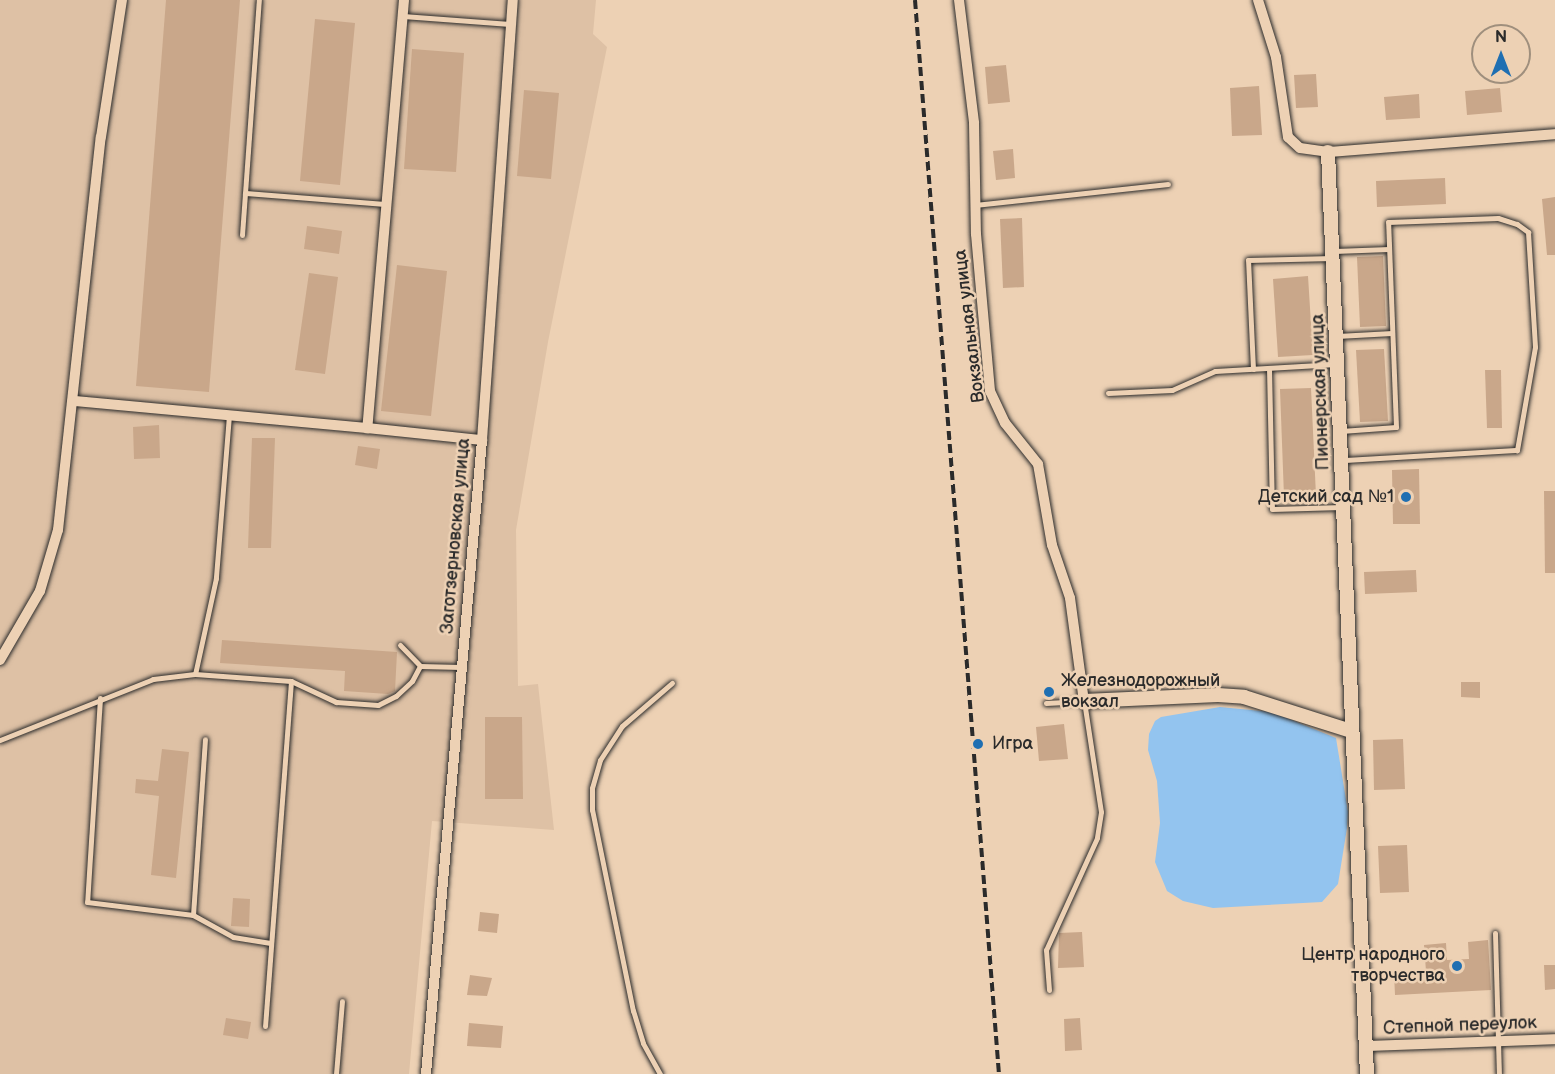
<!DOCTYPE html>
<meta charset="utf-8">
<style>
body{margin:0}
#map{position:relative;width:1555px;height:1074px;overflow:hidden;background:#edd1b4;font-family:"Balsamiq Sans",sans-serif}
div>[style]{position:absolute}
.built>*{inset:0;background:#dec1a5}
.water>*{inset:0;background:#93c4ef}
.building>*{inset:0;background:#c9a78a}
.roads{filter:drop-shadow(0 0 2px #2b2b2b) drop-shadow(0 0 2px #2b2b2b)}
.service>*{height:5px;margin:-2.5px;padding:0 2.5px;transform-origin:2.5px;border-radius:2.5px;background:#edd1b4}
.minor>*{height:10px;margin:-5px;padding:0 5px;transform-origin:5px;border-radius:5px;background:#edd1b4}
.tertiary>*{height:14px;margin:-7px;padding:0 7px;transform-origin:7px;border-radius:7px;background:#edd1b4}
.rail>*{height:4px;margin-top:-2px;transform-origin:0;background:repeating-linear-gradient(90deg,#2b2b2b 0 9px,transparent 0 13.5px)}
.dots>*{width:16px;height:16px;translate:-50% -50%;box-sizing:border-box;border:3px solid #edd1b4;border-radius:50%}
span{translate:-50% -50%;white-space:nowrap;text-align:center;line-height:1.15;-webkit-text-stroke:5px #edd1b4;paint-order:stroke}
.street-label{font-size:18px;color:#2b2b2b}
.poi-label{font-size:18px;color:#2b2b2b}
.right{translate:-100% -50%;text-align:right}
.left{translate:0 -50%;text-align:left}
.north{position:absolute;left:1471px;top:24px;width:60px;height:60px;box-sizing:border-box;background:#edd1b4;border:2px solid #9f8f7d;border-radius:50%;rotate:0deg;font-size:16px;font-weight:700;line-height:24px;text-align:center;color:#2b2b2b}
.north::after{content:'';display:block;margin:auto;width:21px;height:27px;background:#1f6fb2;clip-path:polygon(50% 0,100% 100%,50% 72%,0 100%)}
</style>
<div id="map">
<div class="built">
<div style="clip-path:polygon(0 0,596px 0,593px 34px,607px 47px,548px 342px,516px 530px,518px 686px,538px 684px,554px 830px,432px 821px,409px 1074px,0 1074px)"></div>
</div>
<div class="water">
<div style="clip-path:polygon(1220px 707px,1272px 712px,1336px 738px,1348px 812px,1347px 828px,1338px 884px,1322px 902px,1213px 908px,1183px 901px,1167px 891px,1155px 862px,1160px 823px,1157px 781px,1148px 750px,1149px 734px,1155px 721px,1161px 717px)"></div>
</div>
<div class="building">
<div style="clip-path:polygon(166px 0,240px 0,209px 392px,136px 386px)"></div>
<div style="clip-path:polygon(315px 19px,355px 23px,340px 185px,300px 181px)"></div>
<div style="clip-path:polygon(412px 49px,464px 53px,456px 172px,404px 169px)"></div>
<div style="clip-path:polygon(1006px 65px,1010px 102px,988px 104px,985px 67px)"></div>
<div style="clip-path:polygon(1316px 74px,1318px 107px,1296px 108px,1294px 75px)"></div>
<div style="clip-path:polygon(1259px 86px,1262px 135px,1232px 136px,1230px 88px)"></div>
<div style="clip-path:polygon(1500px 88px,1502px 112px,1467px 115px,1465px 91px)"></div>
<div style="clip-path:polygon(524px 90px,559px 93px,551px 179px,517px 176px)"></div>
<div style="clip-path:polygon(1419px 94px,1420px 118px,1386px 120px,1384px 97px)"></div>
<div style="clip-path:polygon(1013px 149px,1015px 178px,996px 180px,993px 151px)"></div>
<div style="clip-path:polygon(1445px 178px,1446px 204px,1377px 207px,1376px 181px)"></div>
<div style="clip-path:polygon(1555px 197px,1555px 255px,1547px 255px,1542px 199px)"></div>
<div style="clip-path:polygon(1022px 218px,1024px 287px,1003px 288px,1000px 219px)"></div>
<div style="clip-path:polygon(307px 226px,342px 231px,339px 254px,304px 249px)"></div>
<div style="clip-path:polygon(1383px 256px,1386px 326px,1360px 327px,1357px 257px)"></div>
<div style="clip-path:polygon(397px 265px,447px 271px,431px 416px,381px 411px)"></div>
<div style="clip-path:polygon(309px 273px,338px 277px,325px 374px,295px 370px)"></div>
<div style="clip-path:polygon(1308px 276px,1313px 355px,1278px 357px,1273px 279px)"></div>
<div style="clip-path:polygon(1384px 349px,1388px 421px,1360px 422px,1356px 350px)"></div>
<div style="clip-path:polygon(1485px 370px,1501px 370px,1502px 428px,1487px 428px)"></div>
<div style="clip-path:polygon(1311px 388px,1316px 496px,1284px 497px,1280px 389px)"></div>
<div style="clip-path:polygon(159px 425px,160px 458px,134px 459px,133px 427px)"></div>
<div style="clip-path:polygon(252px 438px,275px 438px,271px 548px,248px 548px)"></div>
<div style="clip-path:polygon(358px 446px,380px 449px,377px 469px,355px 465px)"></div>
<div style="clip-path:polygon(1419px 469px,1420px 524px,1393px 524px,1392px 470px)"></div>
<div style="clip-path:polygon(1544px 491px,1555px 491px,1555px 573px,1545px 573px)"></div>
<div style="clip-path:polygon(1416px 570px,1417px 592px,1365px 594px,1364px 572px)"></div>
<div style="clip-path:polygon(222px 640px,397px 652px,395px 691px,388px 694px,344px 691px,345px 671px,220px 663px)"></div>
<div style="clip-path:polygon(1461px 682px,1480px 682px,1480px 698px,1461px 697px)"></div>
<div style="clip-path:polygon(485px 717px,522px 717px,523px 799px,485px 799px)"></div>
<div style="clip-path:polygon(1064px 724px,1068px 759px,1039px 761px,1036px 727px)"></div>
<div style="clip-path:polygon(1403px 739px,1405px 789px,1374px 790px,1373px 740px)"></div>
<div style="clip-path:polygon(162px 749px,189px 752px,176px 878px,151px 875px,159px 796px,135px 793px,136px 779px,158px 781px)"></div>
<div style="clip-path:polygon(1407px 845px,1409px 892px,1380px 893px,1378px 846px)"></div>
<div style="clip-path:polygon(233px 898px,250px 899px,249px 927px,231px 926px)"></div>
<div style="clip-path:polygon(480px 912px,499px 914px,497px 933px,478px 931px)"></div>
<div style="clip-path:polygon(1082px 932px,1084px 967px,1058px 968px,1059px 933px)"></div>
<div style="clip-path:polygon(1488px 940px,1491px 990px,1395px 995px,1394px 973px,1426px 971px,1424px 945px,1446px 943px,1447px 960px,1469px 959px,1468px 942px)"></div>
<div style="clip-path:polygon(1544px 965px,1555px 965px,1555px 989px,1545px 990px)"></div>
<div style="clip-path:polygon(470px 975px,492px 978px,487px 996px,467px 995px)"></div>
<div style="clip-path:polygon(226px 1018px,251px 1022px,248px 1039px,223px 1035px)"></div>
<div style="clip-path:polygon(1080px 1018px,1082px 1050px,1065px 1051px,1064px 1019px)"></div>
<div style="clip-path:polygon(469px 1023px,503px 1026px,501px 1048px,467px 1046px)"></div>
</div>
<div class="roads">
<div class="service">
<div style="left:402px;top:16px;width:109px;rotate:4.2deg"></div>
<div style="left:245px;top:193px;width:141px;rotate:4.5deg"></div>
<div style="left:975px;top:205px;width:194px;rotate:-6.2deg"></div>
<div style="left:242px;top:235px;width:236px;rotate:-85.9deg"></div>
<div style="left:1334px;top:251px;width:55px;rotate:-2.1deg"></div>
<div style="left:1337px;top:336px;width:55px;rotate:-3.1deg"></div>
<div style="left:1269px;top:368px;width:141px;rotate:88.8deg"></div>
<div style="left:1272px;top:509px;width:70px;rotate:-1.6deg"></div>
<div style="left:1253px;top:369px;width:109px;rotate:-92.6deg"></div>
<div style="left:1248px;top:260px;width:85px;rotate:-1.3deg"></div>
<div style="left:1108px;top:393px;width:64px;rotate:-2.7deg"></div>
<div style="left:1172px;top:390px;width:47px;rotate:-23.8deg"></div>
<div style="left:1215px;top:371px;width:121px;rotate:-3.3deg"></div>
<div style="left:229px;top:415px;width:164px;rotate:94.6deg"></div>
<div style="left:216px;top:578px;width:98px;rotate:102.3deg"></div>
<div style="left:195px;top:674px;width:96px;rotate:4.2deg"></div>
<div style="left:291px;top:681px;width:346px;rotate:94.3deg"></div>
<div style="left:1341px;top:431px;width:55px;rotate:-4.2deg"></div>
<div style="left:1396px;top:427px;width:205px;rotate:-92.2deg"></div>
<div style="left:1388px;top:222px;width:110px;rotate:-2.1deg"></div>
<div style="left:1498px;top:218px;width:20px;rotate:18deg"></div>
<div style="left:1517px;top:224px;width:14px;rotate:36deg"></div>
<div style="left:1528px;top:232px;width:115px;rotate:86.5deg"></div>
<div style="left:1535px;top:347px;width:105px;rotate:99.9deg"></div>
<div style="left:1517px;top:450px;width:174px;rotate:176.7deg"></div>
<div style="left:400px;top:645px;width:29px;rotate:46deg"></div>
<div style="left:291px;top:681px;width:50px;rotate:25deg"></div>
<div style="left:336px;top:702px;width:42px;rotate:4.1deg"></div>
<div style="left:378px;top:705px;width:20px;rotate:-27deg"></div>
<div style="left:396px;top:696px;width:22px;rotate:-43deg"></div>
<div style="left:412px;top:681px;width:17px;rotate:-62deg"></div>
<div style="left:420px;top:666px;width:41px;rotate:1.4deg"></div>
<div style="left:100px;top:698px;width:204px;rotate:93.6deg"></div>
<div style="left:87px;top:902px;width:107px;rotate:7deg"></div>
<div style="left:193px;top:915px;width:46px;rotate:28.8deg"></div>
<div style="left:233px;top:937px;width:38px;rotate:9deg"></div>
<div style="left:1046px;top:703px;width:38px;rotate:-3deg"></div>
<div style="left:1084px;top:701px;width:112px;rotate:81.3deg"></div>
<div style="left:1101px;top:812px;width:26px;rotate:99deg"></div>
<div style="left:1097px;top:838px;width:123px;rotate:114.5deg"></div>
<div style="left:1046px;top:950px;width:40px;rotate:85.7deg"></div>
<div style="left:0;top:740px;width:165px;rotate:-21.7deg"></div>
<div style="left:153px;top:679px;width:42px;rotate:-6.8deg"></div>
<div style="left:193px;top:915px;width:176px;rotate:-86.1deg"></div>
<div style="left:1495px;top:933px;width:141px;rotate:88.4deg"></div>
<div style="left:336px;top:1074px;width:73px;rotate:-85.3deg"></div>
<div style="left:660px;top:1074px;width:35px;rotate:-119deg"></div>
<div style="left:643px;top:1043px;width:34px;rotate:-107deg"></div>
<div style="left:633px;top:1011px;width:205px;rotate:-101.5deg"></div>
<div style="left:592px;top:810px;width:22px;rotate:-90deg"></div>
<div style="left:592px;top:788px;width:29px;rotate:-74deg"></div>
<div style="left:600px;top:760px;width:40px;rotate:-57.1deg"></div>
<div style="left:622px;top:726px;width:66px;rotate:-40.7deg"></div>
</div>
<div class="minor">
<div style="left:404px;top:0;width:430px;rotate:94.9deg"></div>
<div style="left:367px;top:428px;width:116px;rotate:6deg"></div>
<div style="left:959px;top:0;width:124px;rotate:83deg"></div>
<div style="left:974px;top:123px;width:111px;rotate:89deg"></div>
<div style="left:976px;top:234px;width:158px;rotate:84.9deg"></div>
<div style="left:990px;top:391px;width:35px;rotate:65deg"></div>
<div style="left:1005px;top:423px;width:53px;rotate:51.2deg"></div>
<div style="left:1038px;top:464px;width:82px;rotate:80.2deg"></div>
<div style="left:1052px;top:545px;width:56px;rotate:71.2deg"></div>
<div style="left:1070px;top:598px;width:104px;rotate:82.3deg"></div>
<div style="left:1258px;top:0;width:60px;rotate:72.5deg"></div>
<div style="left:1276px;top:57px;width:81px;rotate:81.5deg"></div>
<div style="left:1288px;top:137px;width:16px;rotate:43deg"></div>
<div style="left:1300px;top:148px;width:28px;rotate:8deg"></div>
<div style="left:1328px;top:152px;width:228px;rotate:-4.5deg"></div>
<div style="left:75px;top:401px;width:293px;rotate:5.3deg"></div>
<div style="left:0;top:660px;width:80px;rotate:-59.9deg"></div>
<div style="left:40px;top:591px;width:64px;rotate:-73.6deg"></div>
<div style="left:58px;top:530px;width:395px;rotate:-83.8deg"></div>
<div style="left:101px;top:137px;width:139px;rotate:-81.3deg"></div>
<div style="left:1366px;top:1046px;width:189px;rotate:-2.1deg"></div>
<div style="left:426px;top:1074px;width:636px;rotate:-84.95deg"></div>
<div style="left:482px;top:440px;width:441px;rotate:-86deg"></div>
</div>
<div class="tertiary">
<div style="left:1328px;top:152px;width:923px;rotate:87.58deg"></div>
<div style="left:1084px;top:701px;width:134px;rotate:-2.6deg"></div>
<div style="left:1218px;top:695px;width:26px;rotate:4deg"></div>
<div style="left:1244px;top:697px;width:112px;rotate:17.6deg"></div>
</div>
</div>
<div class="rail">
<div style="left:915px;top:0;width:1077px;rotate:85.53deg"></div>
</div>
<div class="dots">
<div style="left:1406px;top:497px;background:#1f6fb2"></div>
<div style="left:1049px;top:692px;background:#1f6fb2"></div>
<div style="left:978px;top:744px;background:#1f6fb2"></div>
<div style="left:1457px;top:966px;background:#1f6fb2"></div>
</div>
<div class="street-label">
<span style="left:970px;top:326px;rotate:-97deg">Вокзальная улица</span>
<span style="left:1321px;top:392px;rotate:-92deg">Пионерская улица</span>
<span style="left:456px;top:536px;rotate:-85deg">Заготзерновская улица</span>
<span style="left:1460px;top:1026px;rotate:-2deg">Степной переулок</span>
</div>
<div class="poi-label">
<span class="right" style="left:1394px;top:497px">Детский сад №1</span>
<span class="left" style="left:1061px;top:692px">Железнодорожный<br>вокзал</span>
<span class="left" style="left:992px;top:744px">Игра</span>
<span class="right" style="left:1445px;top:966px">Центр народного<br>творчества</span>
</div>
<div class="north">N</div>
</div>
